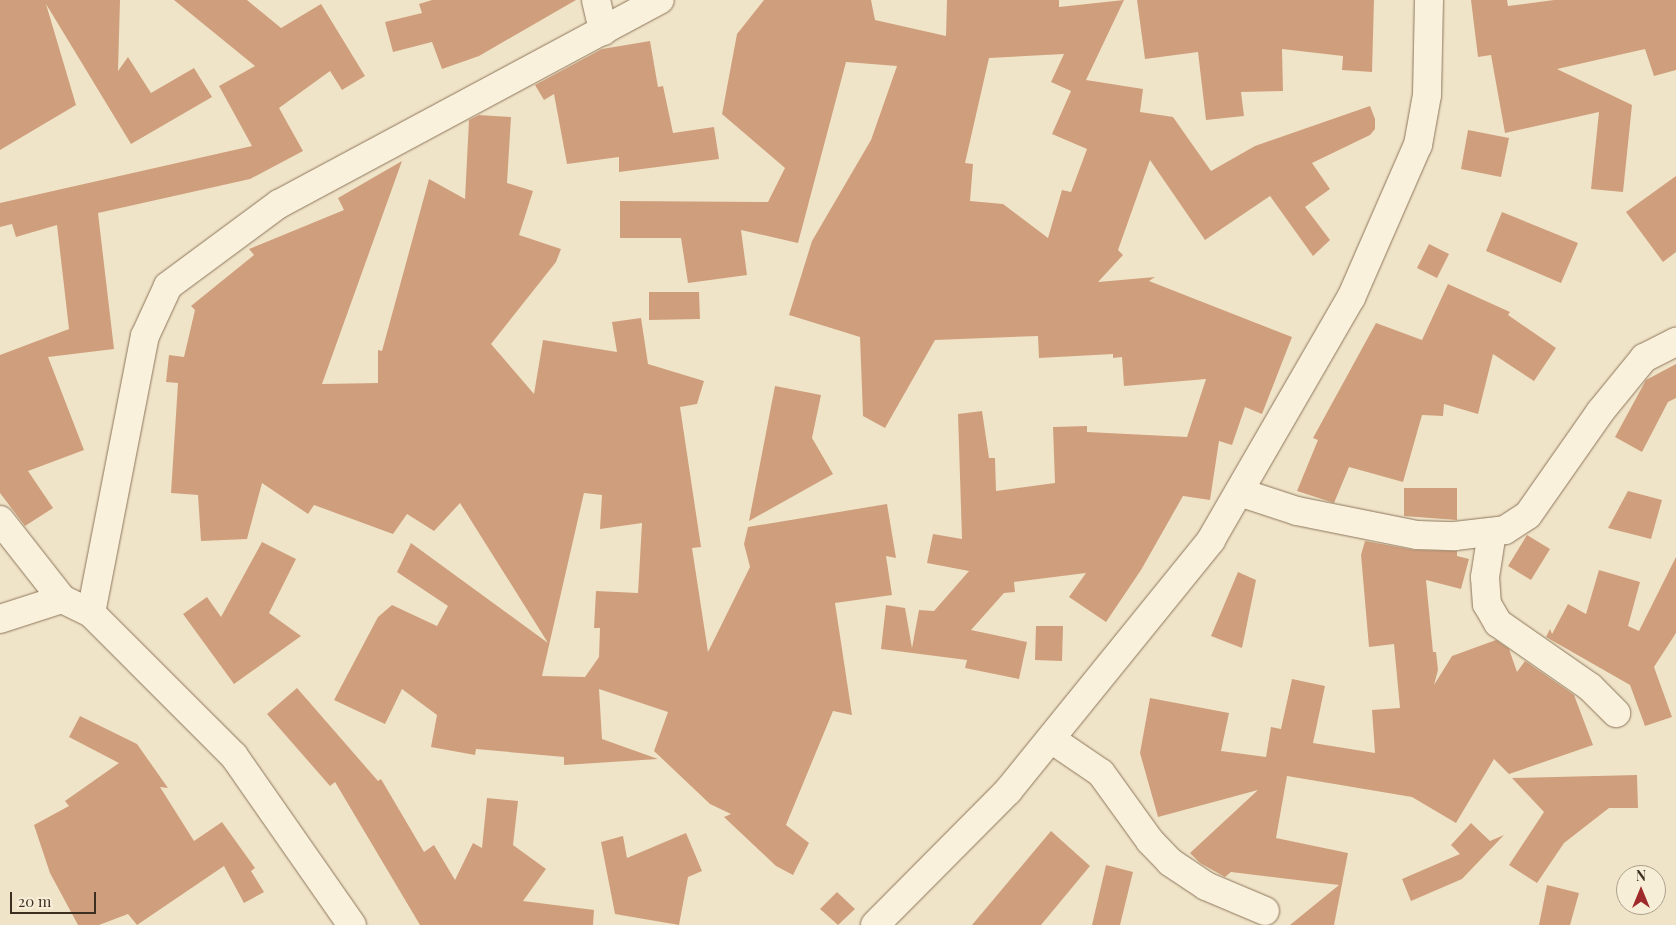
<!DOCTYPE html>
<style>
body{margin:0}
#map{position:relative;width:1676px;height:925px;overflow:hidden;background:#f0e4c8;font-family:"Playfair Display",serif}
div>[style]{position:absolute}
.building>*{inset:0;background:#cf9f7d}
.roads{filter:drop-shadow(0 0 1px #8d765c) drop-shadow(0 0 1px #8d765c)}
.minor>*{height:28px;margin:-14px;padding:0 14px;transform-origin:14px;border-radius:14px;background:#faf1dc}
span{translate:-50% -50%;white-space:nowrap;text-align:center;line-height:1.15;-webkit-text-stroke:4px #f7eed8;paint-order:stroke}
.north{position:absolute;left:1616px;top:865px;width:50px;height:50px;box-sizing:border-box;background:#f7eed8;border:1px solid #ada18e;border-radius:50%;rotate:0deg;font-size:14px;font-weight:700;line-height:20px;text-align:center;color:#3d2e20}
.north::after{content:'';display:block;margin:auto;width:18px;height:22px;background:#9e2a2b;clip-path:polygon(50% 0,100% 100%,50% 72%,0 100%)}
.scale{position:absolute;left:10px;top:892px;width:86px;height:22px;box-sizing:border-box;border:2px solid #3d2e20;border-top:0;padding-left:6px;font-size:15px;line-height:18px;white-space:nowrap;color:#3d2e20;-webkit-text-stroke:4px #f7eed8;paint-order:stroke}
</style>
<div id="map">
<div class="building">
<div style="clip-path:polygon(0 0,120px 0,118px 71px,128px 57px,151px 93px,194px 68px,212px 97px,131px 144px,46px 4px,76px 105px,0 150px)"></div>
<div style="clip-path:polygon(174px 0,247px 0,281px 28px,321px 4px,365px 76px,342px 90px,330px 71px,279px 108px,303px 151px,250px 179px,98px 213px,114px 349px,48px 357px,84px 450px,28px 471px,53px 508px,25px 526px,0 493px,0 355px,69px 329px,57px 225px,16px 237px,12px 224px,0 227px,0 203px,252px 146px,219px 86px,255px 66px)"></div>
<div style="clip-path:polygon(432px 0,576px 0,479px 56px,442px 69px,432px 42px,393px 52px,385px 22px,422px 13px,419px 4px)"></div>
<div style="clip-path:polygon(evenodd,764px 0,871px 0,875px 20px,946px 36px,947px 0,1059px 0,1059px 7px,1124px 0,1086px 80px,1143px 89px,1140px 112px,1173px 117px,1211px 171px,1255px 146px,1370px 106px,1375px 119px,1375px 129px,1370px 135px,1312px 163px,1330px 189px,1305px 207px,1330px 240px,1313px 256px,1270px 196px,1205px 240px,1150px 160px,1118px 250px,1123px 255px,1098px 282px,1155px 277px,1149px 281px,1292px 337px,1262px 414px,1245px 407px,1232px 445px,1219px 441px,1210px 500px,1183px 496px,1141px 570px,1106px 622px,1069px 597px,1086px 573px,1014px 582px,1015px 592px,1004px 593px,971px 630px,1027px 642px,1019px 679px,965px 668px,967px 660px,881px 649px,886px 605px,905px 608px,912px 648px,919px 610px,934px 611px,969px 571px,927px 563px,933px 534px,962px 539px,958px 414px,982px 411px,989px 458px,995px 458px,996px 491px,1055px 483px,1053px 427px,1087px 426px,1087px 432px,1187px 437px,1206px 379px,1124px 386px,1122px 357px,1113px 358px,1113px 354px,1039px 358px,1038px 336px,935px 340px,885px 428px,863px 416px,860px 337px,789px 315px,812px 241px,871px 140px,897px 66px,846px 62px,798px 243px,741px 230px,747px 275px,688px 283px,681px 238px,620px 238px,620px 201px,768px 202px,785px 168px,722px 114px,737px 34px,764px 0,1064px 54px,1051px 82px,1071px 91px,1052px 134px,1087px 149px,1071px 192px,1062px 190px,1048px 238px,1003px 204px,970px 201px,973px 164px,965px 163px,989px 58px,1064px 54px)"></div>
<div style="clip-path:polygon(1137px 0,1374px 0,1372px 72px,1342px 70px,1343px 56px,1282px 49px,1283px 91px,1241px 92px,1244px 116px,1206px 120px,1198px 52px,1145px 59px)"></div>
<div style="clip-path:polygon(1471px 0,1507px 0,1508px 6px,1554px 0,1676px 0,1676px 70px,1654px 76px,1645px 49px,1557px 69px,1632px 105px,1623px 192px,1591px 189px,1599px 112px,1505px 133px,1491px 55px,1478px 57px)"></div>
<div style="clip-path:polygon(650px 41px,658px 87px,663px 86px,673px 133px,714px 127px,719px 159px,619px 172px,619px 157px,567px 164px,554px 94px,544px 100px,535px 85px,602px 49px)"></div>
<div style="clip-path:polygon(evenodd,479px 115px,511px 117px,507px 183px,533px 191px,519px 235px,561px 249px,556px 262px,491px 344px,534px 394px,543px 340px,617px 352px,612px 322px,641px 318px,648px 364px,704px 381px,697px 404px,680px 407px,701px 547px,692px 548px,708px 652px,750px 567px,744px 544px,748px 527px,887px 504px,896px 558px,886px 556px,892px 595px,835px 603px,852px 715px,833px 711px,786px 825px,809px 843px,793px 875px,776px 866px,724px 817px,731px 814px,710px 804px,654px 751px,668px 712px,599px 689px,602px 739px,658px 759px,564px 765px,564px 757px,476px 749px,475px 755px,431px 747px,437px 715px,402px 689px,385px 724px,334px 700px,378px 617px,392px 605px,437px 626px,448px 606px,397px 572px,411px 543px,548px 643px,460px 503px,434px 531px,407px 514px,393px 534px,314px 505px,308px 514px,262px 483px,247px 539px,201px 541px,198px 495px,171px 493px,178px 383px,166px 382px,169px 355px,184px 357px,195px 310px,191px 306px,254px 255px,249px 249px,344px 210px,338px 198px,402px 161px,322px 384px,378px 383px,378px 350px,382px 351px,429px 179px,465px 199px,469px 120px,479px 115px,584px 493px,602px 495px,600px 529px,642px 523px,638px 593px,596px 591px,594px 628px,600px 628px,599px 657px,585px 677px,542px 676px,584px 493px)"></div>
<div style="clip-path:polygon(1468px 130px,1509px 138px,1501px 177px,1461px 169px)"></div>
<div style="clip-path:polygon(1676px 176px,1676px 252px,1663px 262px,1626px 212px)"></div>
<div style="clip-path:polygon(1502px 212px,1578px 243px,1561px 283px,1486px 251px)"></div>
<div style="clip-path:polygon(1429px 244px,1449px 254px,1437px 278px,1417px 268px)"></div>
<div style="clip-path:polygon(1448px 284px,1510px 312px,1508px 315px,1556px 348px,1534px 381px,1493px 354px,1478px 414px,1444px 404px,1443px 416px,1422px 415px,1403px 482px,1349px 467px,1334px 503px,1297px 491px,1318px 440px,1313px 438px,1376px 323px,1422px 340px)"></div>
<div style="clip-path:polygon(649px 292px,699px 292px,700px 319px,649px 320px)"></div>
<div style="clip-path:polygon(1676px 364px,1676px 398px,1668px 402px,1642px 452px,1615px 437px,1646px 380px)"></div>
<div style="clip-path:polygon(775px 386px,821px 395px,812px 438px,833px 474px,749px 521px)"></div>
<div style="clip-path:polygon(1404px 488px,1457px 488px,1457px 520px,1404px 516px)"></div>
<div style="clip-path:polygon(1628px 491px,1662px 500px,1651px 539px,1608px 528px)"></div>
<div style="clip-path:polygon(1527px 535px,1550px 549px,1531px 580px,1508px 566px)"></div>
<div style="clip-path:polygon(1365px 541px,1414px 550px,1457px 551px,1457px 556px,1469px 559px,1461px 589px,1426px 580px,1433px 652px,1436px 652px,1438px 670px,1434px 685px,1452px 656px,1496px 640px,1509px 649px,1517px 672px,1525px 661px,1574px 695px,1593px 745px,1509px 774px,1494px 759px,1456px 823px,1412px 797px,1287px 776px,1276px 838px,1348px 853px,1334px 925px,1290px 925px,1339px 885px,1231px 872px,1225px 877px,1200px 863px,1190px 853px,1258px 790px,1158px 817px,1140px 753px,1150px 698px,1229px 713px,1221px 751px,1266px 757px,1271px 727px,1281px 729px,1292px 679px,1325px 686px,1313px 743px,1375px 753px,1372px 710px,1400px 708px,1394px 644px,1369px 647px,1361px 555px)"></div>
<div style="clip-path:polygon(262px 542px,296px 559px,269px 613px,301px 636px,234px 684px,183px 614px,207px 597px,221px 617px)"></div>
<div style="clip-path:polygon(1676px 557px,1676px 633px,1654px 667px,1672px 717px,1645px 726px,1630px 685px,1546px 637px,1550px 629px,1552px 634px,1568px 604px,1586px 614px,1599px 570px,1640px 582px,1628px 626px,1639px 631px)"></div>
<div style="clip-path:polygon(1238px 572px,1256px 580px,1242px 648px,1211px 636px)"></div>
<div style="clip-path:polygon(1036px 626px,1063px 626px,1062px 661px,1035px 660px)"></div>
<div style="clip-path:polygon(297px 688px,378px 781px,381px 779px,424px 852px,434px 845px,455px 880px,473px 843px,482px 848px,487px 798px,518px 801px,513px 845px,546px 869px,523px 901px,594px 910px,593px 925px,420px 925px,335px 782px,330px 786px,267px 714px)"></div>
<div style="clip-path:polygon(80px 716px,137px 744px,168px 788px,160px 787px,194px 841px,222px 822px,255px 868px,251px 871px,264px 892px,244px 903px,224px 866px,137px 925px,128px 914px,99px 925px,78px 925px,50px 873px,34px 825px,69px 806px,65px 801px,119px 763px,69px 737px)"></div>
<div style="clip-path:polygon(1637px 775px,1638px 808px,1609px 808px,1564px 843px,1537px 883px,1509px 865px,1544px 812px,1512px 778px)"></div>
<div style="clip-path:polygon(1471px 823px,1490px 841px,1504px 835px,1462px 879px,1411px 901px,1402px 879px,1460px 854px,1451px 845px)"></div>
<div style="clip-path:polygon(1051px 831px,1090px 866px,1041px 925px,972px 925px)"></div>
<div style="clip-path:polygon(686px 833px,702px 871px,688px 877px,679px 925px,615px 914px,601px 842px,623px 836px,627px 858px)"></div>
<div style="clip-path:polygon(1106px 865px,1133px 872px,1120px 925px,1092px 925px)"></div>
<div style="clip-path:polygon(1547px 885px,1579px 893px,1570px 925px,1539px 925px)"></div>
<div style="clip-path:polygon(837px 892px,855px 909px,838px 925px,820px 909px)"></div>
</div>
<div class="roads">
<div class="minor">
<div style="left:596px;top:0;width:32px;rotate:77deg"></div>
<div style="left:1239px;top:492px;width:61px;rotate:18.1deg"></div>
<div style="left:1297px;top:511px;width:122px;rotate:11.3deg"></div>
<div style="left:1417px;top:535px;width:38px;rotate:2deg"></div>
<div style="left:1455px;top:536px;width:50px;rotate:-6.8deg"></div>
<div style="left:1505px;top:530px;width:27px;rotate:-33deg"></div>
<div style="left:1528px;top:515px;width:126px;rotate:-55deg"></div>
<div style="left:1600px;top:412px;width:70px;rotate:-50.8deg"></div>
<div style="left:1644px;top:358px;width:36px;rotate:-27deg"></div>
<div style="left:0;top:520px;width:100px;rotate:51.9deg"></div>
<div style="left:1492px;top:532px;width:46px;rotate:98.8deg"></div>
<div style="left:1485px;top:577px;width:27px;rotate:86deg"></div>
<div style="left:1487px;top:604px;width:22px;rotate:60deg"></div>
<div style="left:1498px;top:623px;width:112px;rotate:34.8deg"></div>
<div style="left:1590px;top:687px;width:37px;rotate:45deg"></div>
<div style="left:91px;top:613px;width:202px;rotate:45deg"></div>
<div style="left:234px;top:756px;width:206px;rotate:55.1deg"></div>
<div style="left:0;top:619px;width:65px;rotate:-17.9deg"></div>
<div style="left:62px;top:599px;width:32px;rotate:26deg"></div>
<div style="left:91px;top:613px;width:282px;rotate:-79deg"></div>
<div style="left:145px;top:336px;width:55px;rotate:-65.3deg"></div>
<div style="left:168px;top:286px;width:138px;rotate:-36.5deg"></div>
<div style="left:279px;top:204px;width:432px;rotate:-28.2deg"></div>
<div style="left:1051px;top:739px;width:60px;rotate:34.2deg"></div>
<div style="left:1101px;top:773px;width:84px;rotate:54.2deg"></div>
<div style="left:1150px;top:841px;width:29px;rotate:46deg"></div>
<div style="left:1170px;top:862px;width:43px;rotate:33.7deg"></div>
<div style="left:1206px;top:886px;width:64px;rotate:23deg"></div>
<div style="left:875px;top:925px;width:189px;rotate:-45.2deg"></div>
<div style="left:1008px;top:791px;width:323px;rotate:-51deg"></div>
<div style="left:1211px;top:540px;width:280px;rotate:-60deg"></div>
<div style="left:1351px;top:298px;width:167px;rotate:-66.4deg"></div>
<div style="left:1418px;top:145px;width:51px;rotate:-79.8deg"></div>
<div style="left:1427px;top:95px;width:95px;rotate:-88.8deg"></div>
</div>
</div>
<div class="north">N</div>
<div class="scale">20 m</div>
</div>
